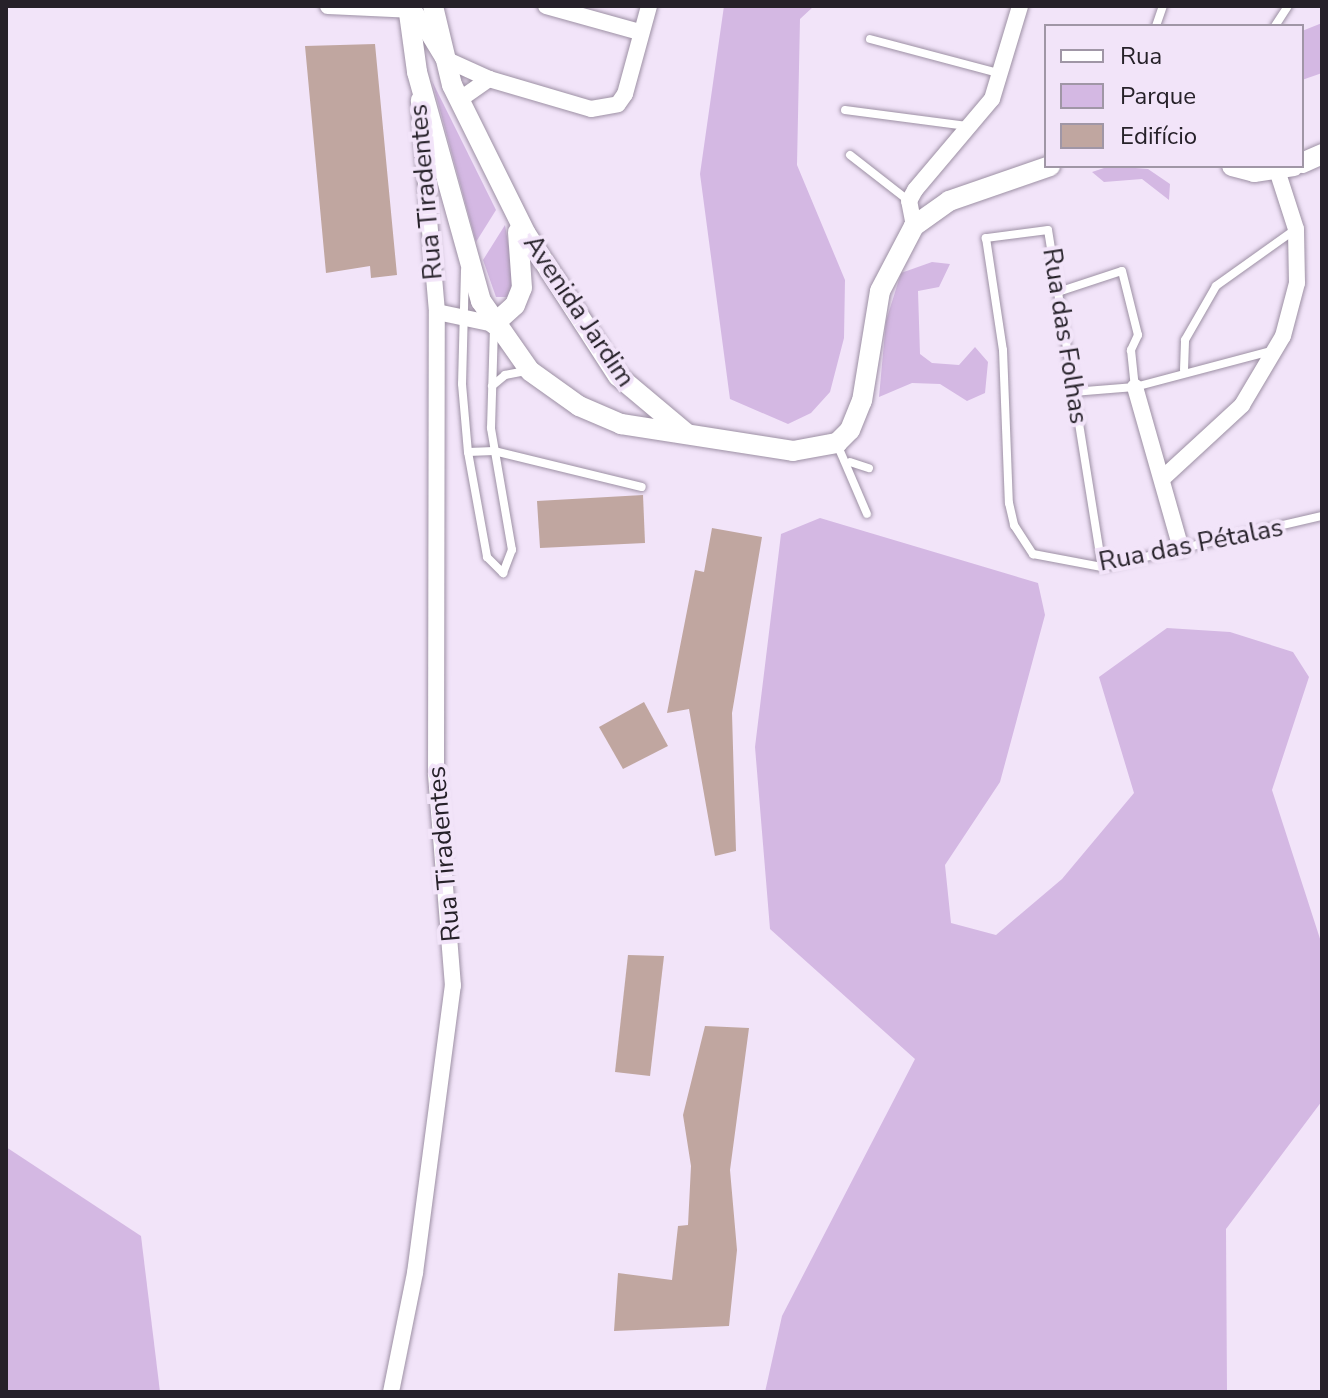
<!DOCTYPE html>
<meta charset="utf-8">
<style>
body{margin:0}
#map{position:relative;width:1328px;height:1398px;overflow:hidden;background:#f2e4f9;font-family:"Nunito Sans",sans-serif}
div>[style]{position:absolute}
.green>*{inset:0;background:#d4b8e3}
.building>*{inset:0;background:#c0a6a0}
.roads{filter:drop-shadow(0 0 2px #9d90a4) drop-shadow(0 0 2px #9d90a4)}
.service>*{height:8px;margin:-4px;padding:0 4px;transform-origin:4px;border-radius:4px;background:#fff}
.minor>*{height:16px;margin:-8px;padding:0 8px;transform-origin:8px;border-radius:8px;background:#fff}
.tertiary>*{height:20px;margin:-10px;padding:0 10px;transform-origin:10px;border-radius:10px;background:#fff}
span{translate:-50% -50%;white-space:nowrap;text-align:center;line-height:1.15;-webkit-text-stroke:8px #f2e4f9;paint-order:stroke}
.street-label{font-size:26px;color:#262129}
.frame{position:absolute;inset:0;border:8px solid #262129;pointer-events:none}
.legend{position:absolute;left:1044px;top:24px;width:260px;height:144px;box-sizing:border-box;background:#f2e4f9;border:2px solid #a096a6;margin:0;padding:10px 14px;list-style:none;font-size:24px;color:#262129}
.legend li{display:flex;align-items:center;gap:16px;height:40px}
.legend b{width:40px;border:2px solid #a096a6}
</style>
<div id="map">
<div class="green">
<div style="clip-path:polygon(724px 6px,814px 6px,800px 19px,797px 165px,845px 280px,844px 338px,830px 392px,811px 413px,788px 424px,730px 399px,700px 174px)"></div>
<div style="clip-path:polygon(1322px 23px,1322px 73px,1302px 80px,1302px 31px)"></div>
<div style="clip-path:polygon(432px 81px,496px 210px,476px 242px)"></div>
<div style="clip-path:polygon(1110px 166px,1148px 169px,1170px 184px,1169px 200px,1142px 179px,1104px 182px,1092px 172px)"></div>
<div style="clip-path:polygon(505px 225px,515px 284px,508px 297px,496px 297px,483px 260px)"></div>
<div style="clip-path:polygon(932px 262px,950px 264px,939px 287px,918px 291px,920px 354px,932px 363px,959px 365px,975px 347px,988px 362px,985px 393px,967px 401px,940px 384px,912px 383px,879px 397px,886px 321px,901px 273px)"></div>
<div style="clip-path:polygon(820px 518px,1038px 583px,1045px 615px,1000px 782px,945px 865px,951px 923px,996px 935px,1062px 879px,1134px 793px,1099px 677px,1167px 628px,1230px 632px,1293px 652px,1309px 677px,1272px 790px,1322px 945px,1322px 1101px,1226px 1229px,1227px 1392px,765px 1392px,782px 1316px,915px 1059px,770px 929px,755px 747px,781px 534px)"></div>
<div style="clip-path:polygon(6px 1147px,141px 1236px,160px 1392px,6px 1392px)"></div>
</div>
<div class="building">
<div style="clip-path:polygon(375px 44px,397px 275px,371px 278px,370px 266px,326px 273px,305px 46px)"></div>
<div style="clip-path:polygon(643px 495px,645px 543px,540px 548px,537px 501px)"></div>
<div style="clip-path:polygon(712px 528px,762px 537px,732px 713px,736px 851px,715px 856px,689px 709px,667px 713px,695px 570px,704px 572px)"></div>
<div style="clip-path:polygon(644px 702px,668px 746px,623px 769px,599px 727px)"></div>
<div style="clip-path:polygon(628px 955px,664px 956px,650px 1076px,615px 1072px)"></div>
<div style="clip-path:polygon(705px 1026px,749px 1028px,730px 1170px,737px 1250px,729px 1326px,614px 1331px,618px 1273px,672px 1280px,678px 1226px,688px 1225px,691px 1166px,683px 1115px)"></div>
</div>
<div class="roads">
<div class="service">
<div style="left:1156px;top:26px;width:21px;rotate:-71deg"></div>
<div style="left:1275px;top:26px;width:24px;rotate:-57deg"></div>
<div style="left:870px;top:39px;width:137px;rotate:14.9deg"></div>
<div style="left:845px;top:110px;width:123px;rotate:7.5deg"></div>
<div style="left:850px;top:155px;width:75px;rotate:37.9deg"></div>
<div style="left:465px;top:270px;width:114px;rotate:91.5deg"></div>
<div style="left:462px;top:384px;width:68px;rotate:85deg"></div>
<div style="left:468px;top:452px;width:107px;rotate:79.7deg"></div>
<div style="left:487px;top:557px;width:23px;rotate:45deg"></div>
<div style="left:503px;top:573px;width:25px;rotate:-69deg"></div>
<div style="left:512px;top:550px;width:124px;rotate:-99.8deg"></div>
<div style="left:491px;top:428px;width:103px;rotate:-88.3deg"></div>
<div style="left:1058px;top:292px;width:67px;rotate:-18.2deg"></div>
<div style="left:1122px;top:271px;width:66px;rotate:76deg"></div>
<div style="left:1138px;top:335px;width:17px;rotate:115deg"></div>
<div style="left:1131px;top:350px;width:37px;rotate:84deg"></div>
<div style="left:1184px;top:370px;width:30px;rotate:-88deg"></div>
<div style="left:1185px;top:340px;width:62px;rotate:-60.1deg"></div>
<div style="left:1216px;top:286px;width:98px;rotate:-35.5deg"></div>
<div style="left:492px;top:386px;width:17px;rotate:-40deg"></div>
<div style="left:505px;top:375px;width:21px;rotate:-11deg"></div>
<div style="left:1073px;top:392px;width:62px;rotate:-4.6deg"></div>
<div style="left:1135px;top:387px;width:145px;rotate:-14.8deg"></div>
<div style="left:837px;top:444px;width:76px;rotate:66.8deg"></div>
<div style="left:468px;top:452px;width:26px;rotate:-2deg"></div>
<div style="left:494px;top:451px;width:152px;rotate:13.7deg"></div>
<div style="left:850px;top:462px;width:20px;rotate:18deg"></div>
<div style="left:1102px;top:567px;width:341px;rotate:-99.1deg"></div>
<div style="left:1048px;top:230px;width:63px;rotate:172.6deg"></div>
<div style="left:986px;top:238px;width:113px;rotate:81.4deg"></div>
<div style="left:1003px;top:350px;width:153px;rotate:87.8deg"></div>
<div style="left:1009px;top:503px;width:23px;rotate:77deg"></div>
<div style="left:1014px;top:525px;width:35px;rotate:57deg"></div>
<div style="left:1033px;top:554px;width:70px;rotate:10.7deg"></div>
<div style="left:1102px;top:567px;width:226px;rotate:-13.1deg"></div>
</div>
<div class="minor">
<div style="left:328px;top:6px;width:86px;rotate:2.7deg"></div>
<div style="left:414px;top:10px;width:56px;rotate:58.9deg"></div>
<div style="left:443px;top:58px;width:51px;rotate:24.5deg"></div>
<div style="left:489px;top:79px;width:106px;rotate:16.4deg"></div>
<div style="left:591px;top:109px;width:27px;rotate:-10deg"></div>
<div style="left:618px;top:104px;width:12px;rotate:-55deg"></div>
<div style="left:625px;top:94px;width:91px;rotate:-74.7deg"></div>
<div style="left:546px;top:6px;width:98px;rotate:15.5deg"></div>
<div style="left:459px;top:100px;width:37px;rotate:-35deg"></div>
<div style="left:914px;top:226px;width:25px;rotate:-101deg"></div>
<div style="left:909px;top:201px;width:13px;rotate:-61deg"></div>
<div style="left:915px;top:190px;width:119px;rotate:-49.8deg"></div>
<div style="left:992px;top:99px;width:97px;rotate:-73.2deg"></div>
<div style="left:437px;top:312px;width:58px;rotate:11.9deg"></div>
<div style="left:1135px;top:387px;width:168px;rotate:74.1deg"></div>
<div style="left:1163px;top:478px;width:108px;rotate:-42.7deg"></div>
<div style="left:1242px;top:405px;width:80px;rotate:-59.3deg"></div>
<div style="left:1283px;top:336px;width:55px;rotate:-75.2deg"></div>
<div style="left:1297px;top:283px;width:54px;rotate:-91.1deg"></div>
<div style="left:1296px;top:229px;width:62px;rotate:-107.9deg"></div>
<div style="left:391px;top:1392px;width:121px;rotate:-78.6deg"></div>
<div style="left:415px;top:1273px;width:290px;rotate:-82.5deg"></div>
<div style="left:453px;top:986px;width:214px;rotate:-94.6deg"></div>
<div style="left:436px;top:773px;width:461px;rotate:-89.9deg"></div>
<div style="left:437px;top:312px;width:213px;rotate:-94.9deg"></div>
</div>
<div class="tertiary">
<div style="left:408px;top:6px;width:67px;rotate:82.2deg"></div>
<div style="left:417px;top:72px;width:238px;rotate:74.4deg"></div>
<div style="left:481px;top:301px;width:85px;rotate:55deg"></div>
<div style="left:530px;top:371px;width:60px;rotate:35.5deg"></div>
<div style="left:579px;top:406px;width:46px;rotate:23.2deg"></div>
<div style="left:621px;top:424px;width:174px;rotate:8.9deg"></div>
<div style="left:793px;top:451px;width:45px;rotate:-10.3deg"></div>
<div style="left:837px;top:443px;width:18px;rotate:-45deg"></div>
<div style="left:850px;top:430px;width:31px;rotate:-68deg"></div>
<div style="left:862px;top:401px;width:111px;rotate:-80.7deg"></div>
<div style="left:880px;top:291px;width:73px;rotate:-62.4deg"></div>
<div style="left:914px;top:226px;width:43px;rotate:-35.5deg"></div>
<div style="left:949px;top:201px;width:107px;rotate:-19.1deg"></div>
<div style="left:433px;top:6px;width:81px;rotate:76.5deg"></div>
<div style="left:452px;top:85px;width:166px;rotate:63.6deg"></div>
<div style="left:526px;top:234px;width:169px;rotate:57.1deg"></div>
<div style="left:618px;top:376px;width:89px;rotate:40deg"></div>
<div style="left:1302px;top:163px;width:22px;rotate:-24deg"></div>
<div style="left:1232px;top:166px;width:23px;rotate:15deg"></div>
<div style="left:1254px;top:172px;width:40px;rotate:-8.5deg"></div>
<div style="left:494px;top:324px;width:28px;rotate:-42deg"></div>
<div style="left:515px;top:305px;width:18px;rotate:-68deg"></div>
<div style="left:522px;top:288px;width:56px;rotate:-94.1deg"></div>
</div>
</div>
<div class="street-label">
<span style="left:426px;top:192px;rotate:-95deg">Rua Tiradentes</span>
<span style="left:579px;top:311px;rotate:56deg">Avenida Jardim</span>
<span style="left:1065px;top:336px;rotate:81deg">Rua das Folhas</span>
<span style="left:1191px;top:545px;rotate:-11deg">Rua das Pétalas</span>
<span style="left:444px;top:854px;rotate:-95deg">Rua Tiradentes</span>
</div>
<div class="frame"></div>
<ul class="legend">
<li><b style="height:10px;background:#fff"></b>Rua</li>
<li><b style="height:22px;background:#d4b8e3"></b>Parque</li>
<li><b style="height:22px;background:#c0a6a0"></b>Edifício</li>
</ul>
</div>
